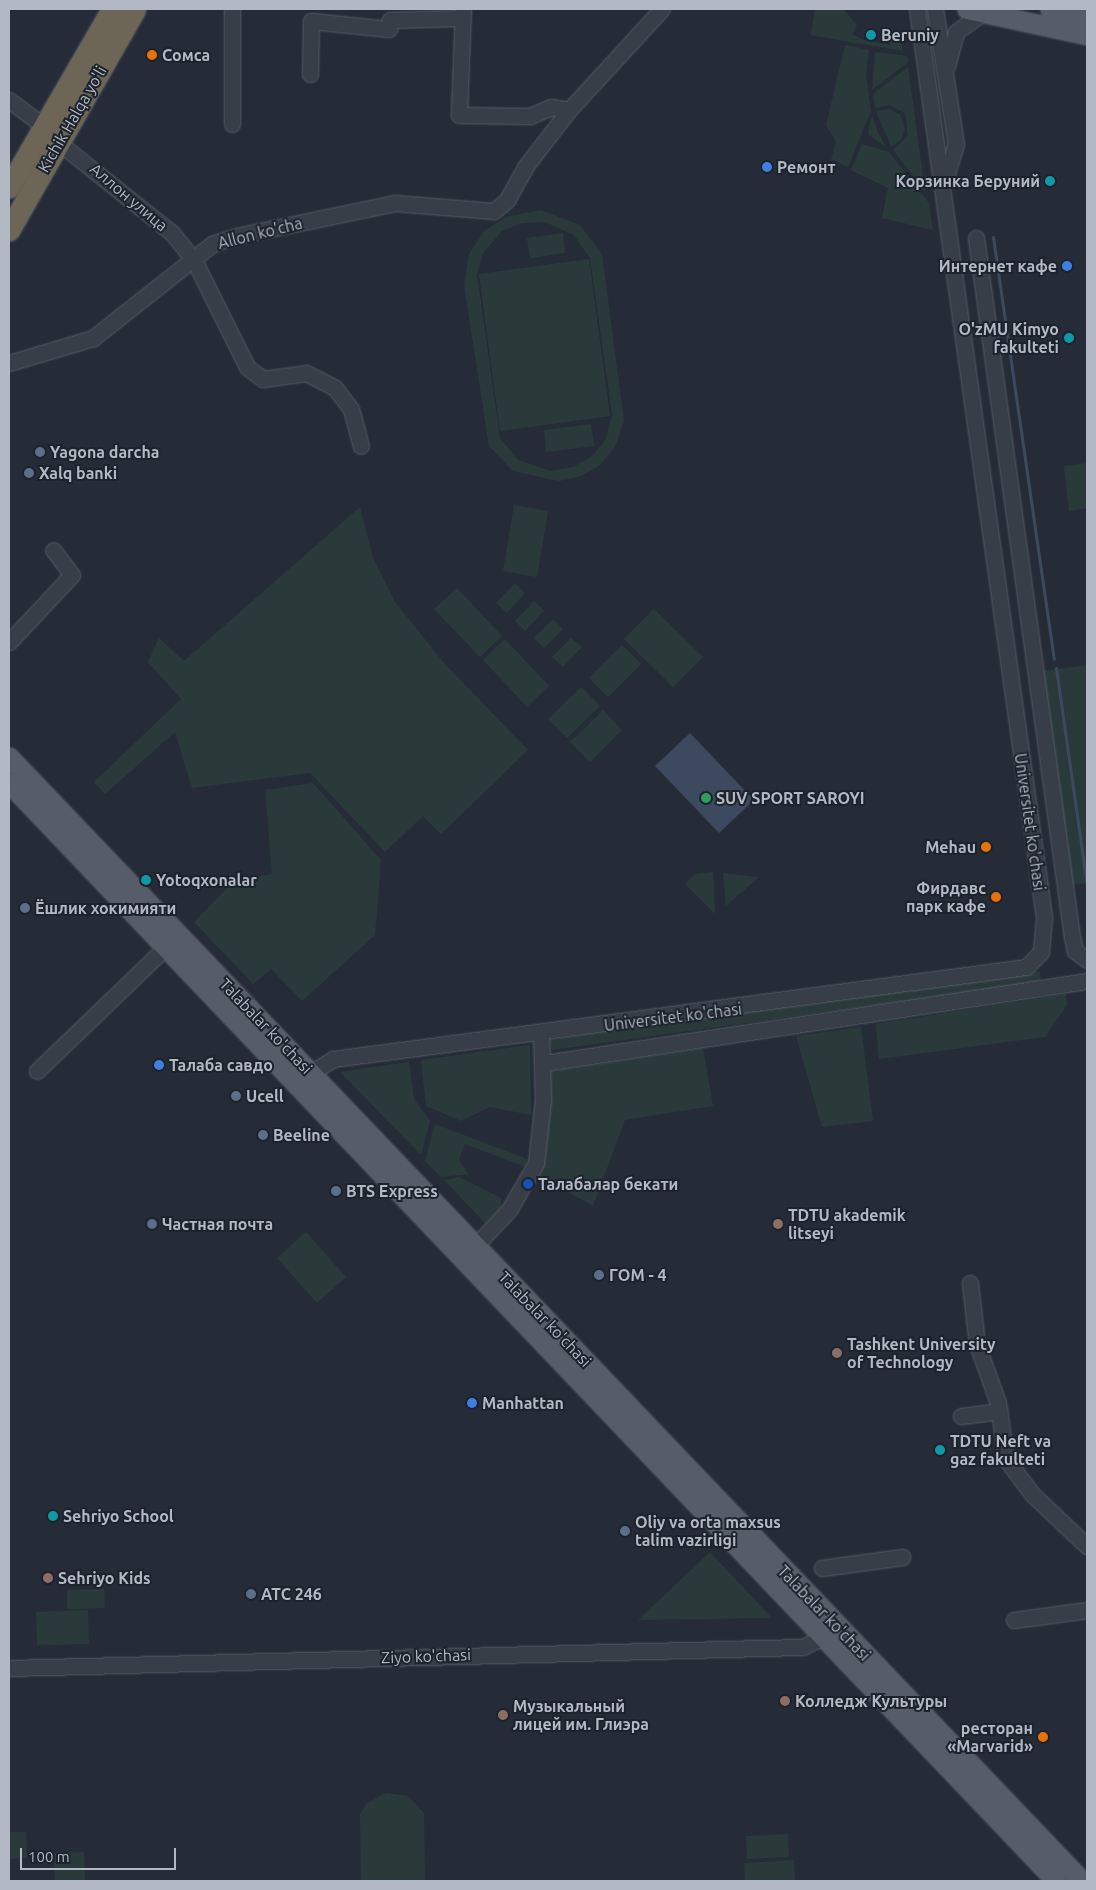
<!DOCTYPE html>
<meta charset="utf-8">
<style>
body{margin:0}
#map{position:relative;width:1096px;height:1890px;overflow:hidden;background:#252c38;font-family:Ubuntu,sans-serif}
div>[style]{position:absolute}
.green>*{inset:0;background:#2a3a3b}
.water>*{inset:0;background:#3c495f}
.stream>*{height:3px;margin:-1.5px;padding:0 1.5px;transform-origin:1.5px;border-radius:1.5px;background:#3c495f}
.roads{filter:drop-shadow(0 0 1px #565c66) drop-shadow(0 0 1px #565c66)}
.minor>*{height:15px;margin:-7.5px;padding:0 7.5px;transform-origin:7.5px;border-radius:7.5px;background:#383e48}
.major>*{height:19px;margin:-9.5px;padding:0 9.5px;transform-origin:9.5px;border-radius:9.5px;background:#565d68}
.highway>*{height:21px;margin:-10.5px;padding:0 10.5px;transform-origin:10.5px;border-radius:10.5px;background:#6d6556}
.dots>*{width:14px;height:14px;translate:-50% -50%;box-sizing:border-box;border:2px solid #1d232d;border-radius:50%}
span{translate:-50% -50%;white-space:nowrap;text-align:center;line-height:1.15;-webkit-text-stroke:4px #1d232d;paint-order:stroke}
.poi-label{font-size:16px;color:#b3b9c4;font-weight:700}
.left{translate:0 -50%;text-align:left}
.right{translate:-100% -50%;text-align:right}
.street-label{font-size:16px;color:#b3b9c4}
.frame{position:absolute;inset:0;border:10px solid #b3b9c4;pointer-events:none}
.scale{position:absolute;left:20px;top:1848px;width:156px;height:22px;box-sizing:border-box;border:2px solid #b3b9c4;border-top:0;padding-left:6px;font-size:15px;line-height:18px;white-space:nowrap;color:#b3b9c4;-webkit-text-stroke:4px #1d232d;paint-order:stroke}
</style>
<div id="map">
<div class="green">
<div style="clip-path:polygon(815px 9px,843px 9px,857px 25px,852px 34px,864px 40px,890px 45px,889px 37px,898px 34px,903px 51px,811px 35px)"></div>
<div style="clip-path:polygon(845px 45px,869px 50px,866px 74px,871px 111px,848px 167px,831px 159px,836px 142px,826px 125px)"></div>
<div style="clip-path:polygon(875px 52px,907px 56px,908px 62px,872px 90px)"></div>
<div style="clip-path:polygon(908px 67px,925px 191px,893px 150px,908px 136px,905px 113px,889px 105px,875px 108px,873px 94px)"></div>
<div style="clip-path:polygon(890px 109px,900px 115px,905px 129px,901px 140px,891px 147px,876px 111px)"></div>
<div style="clip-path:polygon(872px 115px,878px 132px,886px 147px,868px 134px)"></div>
<div style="clip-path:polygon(862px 144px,889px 152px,929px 203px,933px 230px,882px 218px,888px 188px,851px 170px)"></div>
<div style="clip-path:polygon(evenodd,541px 210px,580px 225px,602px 254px,624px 421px,615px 447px,599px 466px,578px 477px,559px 481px,513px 471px,489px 446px,464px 285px,469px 254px,484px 231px,506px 217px,541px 210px,545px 222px,574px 235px,590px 258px,612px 415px,606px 439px,592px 456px,573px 467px,550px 471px,518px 460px,500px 438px,477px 274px,483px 253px,502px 231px,522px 223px,545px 222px)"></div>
<div style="clip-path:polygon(563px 233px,565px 253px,530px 258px,527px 238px)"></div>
<div style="clip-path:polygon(589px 259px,610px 416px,500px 431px,479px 274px)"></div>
<div style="clip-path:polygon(591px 424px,594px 446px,546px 452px,544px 430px)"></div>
<div style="clip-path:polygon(1087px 463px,1087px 508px,1069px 511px,1064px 466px)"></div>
<div style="clip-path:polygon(514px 505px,548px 511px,537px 577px,503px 571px)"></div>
<div style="clip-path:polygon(360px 507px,373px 558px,395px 602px,444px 663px,528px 750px,441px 834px,423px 816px,385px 852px,310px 773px,192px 788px,175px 732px,105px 794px,94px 782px,181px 699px,148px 662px,159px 638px,184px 661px)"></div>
<div style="clip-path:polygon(515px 583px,525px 593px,507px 613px,496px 603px)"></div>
<div style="clip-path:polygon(457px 588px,502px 636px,480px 657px,434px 609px)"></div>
<div style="clip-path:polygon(534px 601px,544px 611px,525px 631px,515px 621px)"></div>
<div style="clip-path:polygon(654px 609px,703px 657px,673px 687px,624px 639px)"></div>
<div style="clip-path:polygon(553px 619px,563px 629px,544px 648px,534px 638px)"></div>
<div style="clip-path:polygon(571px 638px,582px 647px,563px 667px,552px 657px)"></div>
<div style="clip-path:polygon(505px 639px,549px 686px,527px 707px,483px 660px)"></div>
<div style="clip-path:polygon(622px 645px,641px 664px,608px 697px,589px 678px)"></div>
<div style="clip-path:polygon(1087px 665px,1087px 883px,1071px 885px,1043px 671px)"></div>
<div style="clip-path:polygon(581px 687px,600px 706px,567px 738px,548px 719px)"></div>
<div style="clip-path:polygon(603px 710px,622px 730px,590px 762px,570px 742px)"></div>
<div style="clip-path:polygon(313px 783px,381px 860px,375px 935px,302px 1001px,271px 969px,253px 984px,194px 922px,235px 880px,272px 874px,265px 790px)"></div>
<div style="clip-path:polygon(713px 872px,715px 914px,685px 884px,695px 874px)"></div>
<div style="clip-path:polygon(723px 873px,759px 877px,726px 906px)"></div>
<div style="clip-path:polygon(1040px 971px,1041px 982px,552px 1050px,550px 1039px)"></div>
<div style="clip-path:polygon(1066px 994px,1067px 1005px,1045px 1037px,879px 1059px,876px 1024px)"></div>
<div style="clip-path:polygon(861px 1027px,873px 1121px,822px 1127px,796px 1036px)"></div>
<div style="clip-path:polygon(530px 1045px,531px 1115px,490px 1107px,461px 1121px,426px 1106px,421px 1060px)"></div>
<div style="clip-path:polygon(703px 1048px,713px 1106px,625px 1120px,593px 1206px,540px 1176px,551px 1071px)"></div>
<div style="clip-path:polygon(409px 1062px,414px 1099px,430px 1121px,421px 1155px,340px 1072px)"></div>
<div style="clip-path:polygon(435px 1124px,527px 1159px,525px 1167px,465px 1144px,459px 1159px,468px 1174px,441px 1177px,425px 1161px)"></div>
<div style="clip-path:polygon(459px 1177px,501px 1198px,501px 1208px,485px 1223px,444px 1180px)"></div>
<div style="clip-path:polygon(306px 1232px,346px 1277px,317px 1303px,277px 1258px)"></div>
<div style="clip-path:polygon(710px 1552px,772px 1618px,638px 1620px)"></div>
<div style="clip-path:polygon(104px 1589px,105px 1608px,67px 1609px,67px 1590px)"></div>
<div style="clip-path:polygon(88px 1610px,89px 1644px,37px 1645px,36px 1612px)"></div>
<div style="clip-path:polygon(386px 1793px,408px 1796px,424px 1813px,425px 1881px,361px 1881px,360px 1814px,366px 1804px)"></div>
<div style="clip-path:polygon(9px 1832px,26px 1832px,27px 1858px,9px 1859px)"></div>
<div style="clip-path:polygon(788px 1834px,789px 1857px,747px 1859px,746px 1836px)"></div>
<div style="clip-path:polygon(84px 1852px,85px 1881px,55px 1881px,54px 1853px)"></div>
<div style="clip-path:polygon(794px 1860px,795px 1881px,745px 1881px,744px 1863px)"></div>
</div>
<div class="water">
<div style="clip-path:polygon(690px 733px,754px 800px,719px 833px,655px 766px)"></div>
</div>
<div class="stream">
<div style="left:993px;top:237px;width:426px;rotate:81.8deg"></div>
<div style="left:1056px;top:668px;width:220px;rotate:81.9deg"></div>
</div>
<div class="roads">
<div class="minor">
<div style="left:232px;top:9px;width:115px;rotate:90deg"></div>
<div style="left:463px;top:9px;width:106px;rotate:92.2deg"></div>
<div style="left:459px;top:115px;width:71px;rotate:0.8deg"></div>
<div style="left:530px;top:116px;width:23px;rotate:-23deg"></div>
<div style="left:551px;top:107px;width:18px;rotate:9deg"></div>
<div style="left:935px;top:9px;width:137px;rotate:81.2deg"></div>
<div style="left:956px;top:144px;width:39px;rotate:107deg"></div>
<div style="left:947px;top:66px;width:35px;rotate:-75deg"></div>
<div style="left:956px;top:32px;width:32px;rotate:-36deg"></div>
<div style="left:310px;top:74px;width:53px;rotate:-88.9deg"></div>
<div style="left:311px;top:21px;width:78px;rotate:5.9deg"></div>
<div style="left:389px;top:29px;width:9px;rotate:-84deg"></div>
<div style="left:390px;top:20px;width:70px;rotate:-1.6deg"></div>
<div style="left:9px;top:100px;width:45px;rotate:36.9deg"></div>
<div style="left:58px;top:142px;width:146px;rotate:38.6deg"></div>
<div style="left:172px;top:233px;width:35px;rotate:51deg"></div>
<div style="left:194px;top:260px;width:119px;rotate:63.6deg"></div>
<div style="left:247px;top:367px;width:20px;rotate:37deg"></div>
<div style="left:263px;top:379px;width:43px;rotate:-7.9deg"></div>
<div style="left:306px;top:373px;width:33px;rotate:27deg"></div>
<div style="left:335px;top:388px;width:26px;rotate:53deg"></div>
<div style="left:351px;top:409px;width:38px;rotate:75deg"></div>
<div style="left:976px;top:238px;width:706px;rotate:82.18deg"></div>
<div style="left:1072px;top:937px;width:14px;rotate:78deg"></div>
<div style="left:1075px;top:951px;width:15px;rotate:37deg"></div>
<div style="left:9px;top:363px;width:88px;rotate:-16.6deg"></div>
<div style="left:93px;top:338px;width:152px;rotate:-38.3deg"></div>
<div style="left:212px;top:244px;width:25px;rotate:-18deg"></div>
<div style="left:236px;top:236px;width:162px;rotate:-11.7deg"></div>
<div style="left:395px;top:203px;width:99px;rotate:4.6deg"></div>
<div style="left:494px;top:211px;width:17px;rotate:-40deg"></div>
<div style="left:507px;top:200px;width:38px;rotate:-61deg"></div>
<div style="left:525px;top:167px;width:72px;rotate:-52.3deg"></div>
<div style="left:569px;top:110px;width:137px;rotate:-47.4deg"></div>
<div style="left:9px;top:642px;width:92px;rotate:-46.8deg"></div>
<div style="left:72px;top:575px;width:31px;rotate:-127deg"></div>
<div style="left:544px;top:1063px;width:549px;rotate:-8.59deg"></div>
<div style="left:37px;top:1071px;width:178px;rotate:-43.9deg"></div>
<div style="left:301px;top:1079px;width:38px;rotate:-32deg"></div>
<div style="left:333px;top:1059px;width:699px;rotate:-7.56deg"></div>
<div style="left:1026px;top:967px;width:21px;rotate:-45deg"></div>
<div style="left:1041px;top:952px;width:35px;rotate:-85deg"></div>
<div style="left:1044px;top:917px;width:917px;rotate:-97.96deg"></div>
<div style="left:475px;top:1246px;width:50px;rotate:-46.6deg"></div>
<div style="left:509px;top:1210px;width:54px;rotate:-60.1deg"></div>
<div style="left:536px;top:1163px;width:63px;rotate:-83.7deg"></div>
<div style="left:543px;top:1100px;width:67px;rotate:-91.7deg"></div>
<div style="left:970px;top:1283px;width:61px;rotate:83.5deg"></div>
<div style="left:977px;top:1344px;width:63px;rotate:70.4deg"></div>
<div style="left:998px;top:1403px;width:57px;rotate:81.9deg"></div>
<div style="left:1006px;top:1459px;width:44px;rotate:53.4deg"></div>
<div style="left:1032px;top:1494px;width:76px;rotate:43.4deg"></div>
<div style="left:961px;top:1416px;width:39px;rotate:-7deg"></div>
<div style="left:822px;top:1568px;width:81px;rotate:-7.8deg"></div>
<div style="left:1014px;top:1620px;width:74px;rotate:-7.8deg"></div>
<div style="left:9px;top:1668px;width:794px;rotate:-1.52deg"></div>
<div style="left:803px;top:1647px;width:34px;rotate:-27deg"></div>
</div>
<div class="major">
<div style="left:967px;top:9px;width:123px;rotate:12.2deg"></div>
<div style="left:1050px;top:9px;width:38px;rotate:12deg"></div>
<div style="left:9px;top:757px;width:1554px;rotate:46.33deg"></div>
<div style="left:9px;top:783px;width:1517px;rotate:46.36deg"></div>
</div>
<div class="highway">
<div style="left:9px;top:187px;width:206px;rotate:-59.9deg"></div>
<div style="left:9px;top:230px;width:254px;rotate:-60.3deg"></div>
</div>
</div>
<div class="dots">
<div style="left:871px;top:35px;background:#0f9aa8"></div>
<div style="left:152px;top:55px;background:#e8710a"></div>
<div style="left:767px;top:167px;background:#3f7fe0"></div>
<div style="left:1050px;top:181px;background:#0f9aa8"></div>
<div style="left:1067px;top:266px;background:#3f7fe0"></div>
<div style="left:1069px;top:338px;background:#0f9aa8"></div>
<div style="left:40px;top:452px;background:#5c6f8a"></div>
<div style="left:29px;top:473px;background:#5c6f8a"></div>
<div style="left:706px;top:798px;background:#2e9e5b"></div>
<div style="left:986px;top:847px;background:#e8710a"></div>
<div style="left:146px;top:880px;background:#0f9aa8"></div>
<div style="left:996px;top:897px;background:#e8710a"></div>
<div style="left:25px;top:908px;background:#5c6f8a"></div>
<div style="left:159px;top:1065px;background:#3f7fe0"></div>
<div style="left:236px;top:1096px;background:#5c6f8a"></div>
<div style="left:263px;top:1135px;background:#5c6f8a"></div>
<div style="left:528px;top:1184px;background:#1a4fb4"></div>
<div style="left:336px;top:1191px;background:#5c6f8a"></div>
<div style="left:152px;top:1224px;background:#5c6f8a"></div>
<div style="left:778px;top:1224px;background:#8d6e63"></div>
<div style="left:599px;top:1275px;background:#5c6f8a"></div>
<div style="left:837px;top:1353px;background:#8d6e63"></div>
<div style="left:472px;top:1403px;background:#3f7fe0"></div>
<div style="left:940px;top:1450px;background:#0f9aa8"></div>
<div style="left:53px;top:1516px;background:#0f9aa8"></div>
<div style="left:625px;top:1531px;background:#5c6f8a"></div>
<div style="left:48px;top:1578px;background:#8d6e63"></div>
<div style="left:251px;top:1594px;background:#5c6f8a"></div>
<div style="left:785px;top:1701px;background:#8d6e63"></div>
<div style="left:503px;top:1715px;background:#8d6e63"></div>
<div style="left:1043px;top:1737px;background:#e8710a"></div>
</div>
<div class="poi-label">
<span class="left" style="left:881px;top:35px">Beruniy</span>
<span class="left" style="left:162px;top:55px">Сомса</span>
<span class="left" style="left:777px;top:167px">Ремонт</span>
<span class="right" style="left:1040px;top:181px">Корзинка Беруний</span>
<span class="right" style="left:1057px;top:266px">Интернет кафе</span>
<span class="right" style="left:1059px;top:338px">O'zMU Kimyo<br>fakulteti</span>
<span class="left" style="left:50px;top:452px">Yagona darcha</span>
<span class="left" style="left:39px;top:473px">Xalq banki</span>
<span class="left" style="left:716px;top:798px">SUV SPORT SAROYI</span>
<span class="right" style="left:976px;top:847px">Mehau</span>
<span class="left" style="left:156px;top:880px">Yotoqxonalar</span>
<span class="right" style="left:986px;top:897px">Фирдавс<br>парк кафе</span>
<span class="left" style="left:35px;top:908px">Ёшлик хокимияти</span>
<span class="left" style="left:169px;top:1065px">Талаба савдо</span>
<span class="left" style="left:246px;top:1096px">Ucell</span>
<span class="left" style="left:273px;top:1135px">Beeline</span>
<span class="left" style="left:538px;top:1184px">Талабалар бекати</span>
<span class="left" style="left:346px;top:1191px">BTS Express</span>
<span class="left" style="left:788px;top:1224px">TDTU akademik<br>litseyi</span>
<span class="left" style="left:162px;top:1224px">Частная почта</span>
<span class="left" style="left:609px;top:1275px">ГОМ - 4</span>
<span class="left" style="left:847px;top:1353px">Tashkent University<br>of Technology</span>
<span class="left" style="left:482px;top:1403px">Manhattan</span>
<span class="left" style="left:950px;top:1450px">TDTU Neft va<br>gaz fakulteti</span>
<span class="left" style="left:63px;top:1516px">Sehriyo School</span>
<span class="left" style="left:635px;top:1531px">Oliy va orta maxsus<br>talim vazirligi</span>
<span class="left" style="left:58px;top:1578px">Sehriyo Kids</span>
<span class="left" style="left:261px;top:1594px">АТС 246</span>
<span class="left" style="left:795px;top:1701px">Колледж Культуры</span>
<span class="left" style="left:513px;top:1715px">Музыкальный<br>лицей им. Глиэра</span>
<span class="right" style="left:1033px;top:1737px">ресторан<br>«Marvarid»</span>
</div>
<div class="street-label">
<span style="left:72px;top:119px;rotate:-60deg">Kichik Halqa yo'li</span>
<span style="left:129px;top:197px;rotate:40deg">Аллон улица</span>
<span style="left:260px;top:233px;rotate:-14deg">Allon ko'cha</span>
<span style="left:1030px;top:822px;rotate:82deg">Universitet ko'chasi</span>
<span style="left:673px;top:1017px;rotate:-7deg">Universitet ko'chasi</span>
<span style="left:266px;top:1026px;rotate:46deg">Talabalar ko'chasi</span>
<span style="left:545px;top:1319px;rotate:46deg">Talabalar ko'chasi</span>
<span style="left:824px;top:1613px;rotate:46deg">Talabalar ko'chasi</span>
<span style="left:426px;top:1656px;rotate:-2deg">Ziyo ko'chasi</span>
</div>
<div class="frame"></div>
<div class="scale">100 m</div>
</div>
